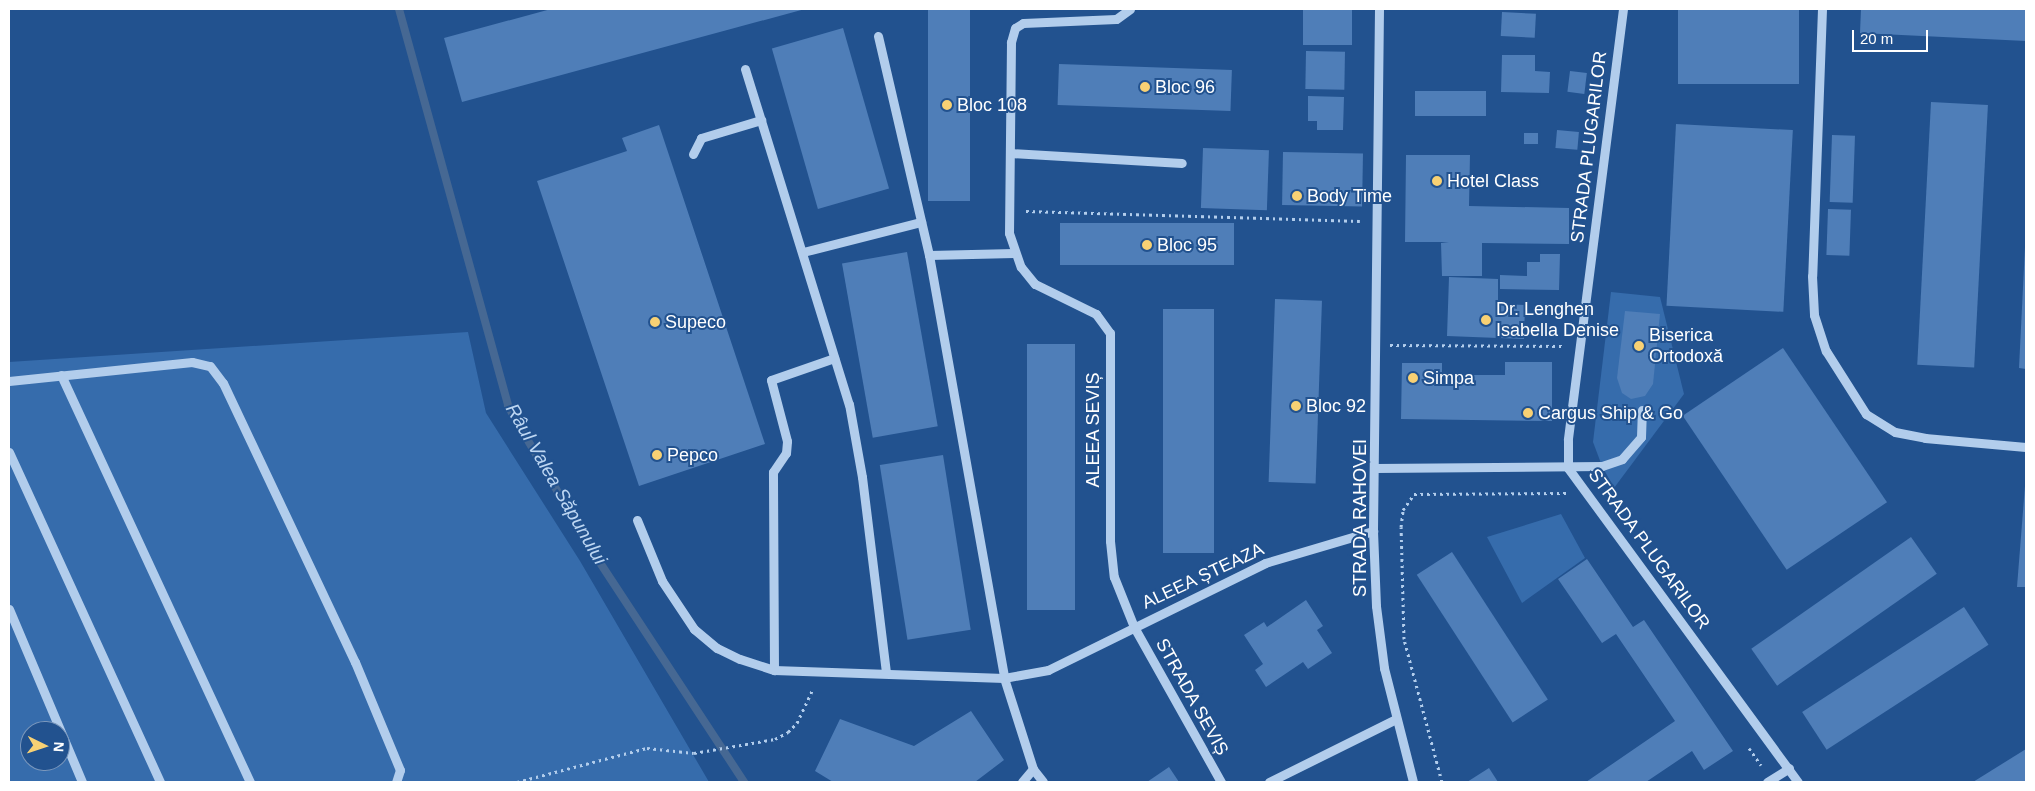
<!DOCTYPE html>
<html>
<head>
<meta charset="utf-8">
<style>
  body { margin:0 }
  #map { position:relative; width:2035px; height:791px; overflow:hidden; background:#22528f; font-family:Arial,sans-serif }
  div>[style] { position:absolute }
  .green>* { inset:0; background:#366cac }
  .stream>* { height:8px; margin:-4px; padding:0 4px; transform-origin:4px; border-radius:4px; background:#466893 }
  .building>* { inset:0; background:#4f7eb8; transform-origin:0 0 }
  .path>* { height:3px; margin-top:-1.5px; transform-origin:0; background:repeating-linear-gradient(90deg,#b2cdec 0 2.5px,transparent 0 6.5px) }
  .minor>* { height:9px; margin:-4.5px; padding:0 4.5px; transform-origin:4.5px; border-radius:4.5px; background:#b2cdec }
  .dots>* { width:14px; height:14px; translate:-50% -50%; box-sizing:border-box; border:2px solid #22528f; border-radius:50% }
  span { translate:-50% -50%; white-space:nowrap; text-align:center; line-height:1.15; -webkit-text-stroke:4px #22528f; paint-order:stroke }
  .poi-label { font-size:18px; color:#fff }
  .left { translate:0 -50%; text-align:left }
  .street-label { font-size:18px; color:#fff }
  .water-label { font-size:19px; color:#bed7f3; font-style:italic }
  .frame { position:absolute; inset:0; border:10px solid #fff; pointer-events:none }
  .north { position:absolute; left:20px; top:721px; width:50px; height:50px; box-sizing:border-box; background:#22528f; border:1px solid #7a97bc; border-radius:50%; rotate:94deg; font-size:14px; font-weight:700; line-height:20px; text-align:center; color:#fff }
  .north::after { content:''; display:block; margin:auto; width:18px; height:22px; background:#f8d174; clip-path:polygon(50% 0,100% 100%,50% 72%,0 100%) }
  .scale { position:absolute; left:1852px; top:30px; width:76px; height:22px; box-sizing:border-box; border:2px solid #fff; border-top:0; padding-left:6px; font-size:15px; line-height:18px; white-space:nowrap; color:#fff; -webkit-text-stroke:4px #22528f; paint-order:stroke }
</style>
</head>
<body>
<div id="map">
  <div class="green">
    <div style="clip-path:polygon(1611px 292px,1660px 297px,1684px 394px,1614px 488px,1602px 466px,1593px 442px)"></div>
    <div style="clip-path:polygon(evenodd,468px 332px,486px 413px,580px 561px,709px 782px,9px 782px,9px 362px,468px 332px,30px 731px,60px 731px,60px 761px,30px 761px,30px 731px)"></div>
    <div style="clip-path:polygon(1561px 514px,1585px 558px,1522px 603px,1487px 537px)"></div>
  </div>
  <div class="stream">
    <div style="left:399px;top:9px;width:412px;rotate:74.6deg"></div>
    <div style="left:508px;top:406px;width:165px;rotate:59.9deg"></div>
    <div style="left:591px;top:549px;width:279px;rotate:56.7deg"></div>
  </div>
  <div class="building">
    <div style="clip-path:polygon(551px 9px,805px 9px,462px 102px,444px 38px)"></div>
    <div style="left:928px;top:9px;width:42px;height:192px"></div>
    <div style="left:1303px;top:9px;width:49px;height:36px"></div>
    <div style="left:1678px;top:9px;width:121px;height:75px"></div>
    <div style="clip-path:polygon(1861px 9px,2026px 9px,2026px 41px,1860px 33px)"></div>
    <div style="left:1502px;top:12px;width:34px;height:24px;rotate:3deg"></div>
    <div style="left:843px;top:28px;width:167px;height:74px;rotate:74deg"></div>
    <div style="left:1306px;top:51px;width:39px;height:38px;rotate:1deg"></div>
    <div style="clip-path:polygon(1502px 55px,1535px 55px,1535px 71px,1550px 72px,1549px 93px,1501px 92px)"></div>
    <div style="left:1059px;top:64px;width:173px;height:41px;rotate:2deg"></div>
    <div style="left:1570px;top:71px;width:17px;height:21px;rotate:7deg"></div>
    <div style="left:1415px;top:91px;width:71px;height:25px"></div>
    <div style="clip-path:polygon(1308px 96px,1344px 97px,1343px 130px,1317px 130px,1317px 121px,1308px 121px)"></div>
    <div style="left:1931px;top:102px;width:57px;height:263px;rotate:3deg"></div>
    <div style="left:1676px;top:124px;width:117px;height:182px;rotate:3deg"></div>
    <div style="clip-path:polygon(659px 125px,765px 444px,639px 486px,537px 181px,627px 151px,622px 138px)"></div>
    <div style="left:1557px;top:130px;width:22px;height:18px;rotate:5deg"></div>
    <div style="left:1524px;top:133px;width:14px;height:11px"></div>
    <div style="left:1832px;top:135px;width:23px;height:67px;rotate:2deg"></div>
    <div style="left:1203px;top:148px;width:66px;height:60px;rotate:2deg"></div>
    <div style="left:1283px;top:152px;width:80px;height:53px;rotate:1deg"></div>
    <div style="clip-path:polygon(1406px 155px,1470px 155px,1469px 206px,1569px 208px,1569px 244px,1482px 243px,1482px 276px,1442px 276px,1441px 243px,1449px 242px,1405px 242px)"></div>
    <div style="left:1828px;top:209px;width:23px;height:46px;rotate:2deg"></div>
    <div style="left:1060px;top:223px;width:174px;height:42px"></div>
    <div style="clip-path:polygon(2025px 247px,2026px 247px,2026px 369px,2019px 368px)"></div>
    <div style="left:907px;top:252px;width:177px;height:66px;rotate:80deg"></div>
    <div style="clip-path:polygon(1540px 254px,1560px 254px,1559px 290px,1500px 289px,1500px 275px,1527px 276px,1527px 262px,1540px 262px)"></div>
    <div style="clip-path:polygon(1449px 277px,1498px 279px,1498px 304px,1525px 305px,1524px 339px,1447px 336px)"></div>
    <div style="left:1275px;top:299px;width:47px;height:183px;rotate:2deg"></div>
    <div style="left:1163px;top:309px;width:51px;height:244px"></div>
    <div style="clip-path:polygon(1625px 311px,1660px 314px,1653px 384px,1645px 396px,1631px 399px,1622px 393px,1617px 378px)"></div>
    <div style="left:1027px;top:344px;width:48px;height:266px"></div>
    <div style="left:1783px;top:348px;width:186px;height:121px;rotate:56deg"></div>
    <div style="clip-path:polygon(1505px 362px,1552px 362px,1552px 421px,1401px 419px,1402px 363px,1442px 363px,1442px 375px,1505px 375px)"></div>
    <div style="left:943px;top:455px;width:177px;height:64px;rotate:81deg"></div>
    <div style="clip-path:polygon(2025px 486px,2026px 486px,2026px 587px,2017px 587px)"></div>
    <div style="left:1911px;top:537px;width:45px;height:195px;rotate:55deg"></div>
    <div style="left:1452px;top:552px;width:176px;height:42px;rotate:57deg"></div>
    <div style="clip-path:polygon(1587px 559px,1633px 627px,1644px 620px,1733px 751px,1704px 770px,1692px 751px,1646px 782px,1586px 782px,1675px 721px,1616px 634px,1602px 643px,1558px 579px)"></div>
    <div style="clip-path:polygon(1306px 600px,1323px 626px,1317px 630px,1332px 653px,1308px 669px,1303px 662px,1266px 687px,1255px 670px,1263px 664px,1244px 635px,1264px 622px,1267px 627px)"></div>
    <div style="left:1964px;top:607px;width:45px;height:193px;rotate:57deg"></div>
    <div style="clip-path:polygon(971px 711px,1004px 760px,975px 782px,833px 782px,815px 771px,840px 719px,914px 746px)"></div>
    <div style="clip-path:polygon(2026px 749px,2026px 782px,1973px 782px)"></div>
    <div style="clip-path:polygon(1169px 767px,1179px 782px,1147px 782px)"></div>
    <div style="clip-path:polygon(1489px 768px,1498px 782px,1467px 782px)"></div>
  </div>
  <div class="path">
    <div style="left:1026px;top:211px;width:334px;rotate:1.7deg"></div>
    <div style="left:1390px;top:345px;width:172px;rotate:0.3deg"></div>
    <div style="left:1749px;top:748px;width:21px;rotate:55deg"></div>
    <div style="left:517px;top:782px;width:134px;rotate:-14.7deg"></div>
    <div style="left:647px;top:748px;width:47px;rotate:6.1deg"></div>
    <div style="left:694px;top:753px;width:82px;rotate:-9.8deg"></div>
    <div style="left:775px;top:739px;width:15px;rotate:-28deg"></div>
    <div style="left:788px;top:732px;width:13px;rotate:-45deg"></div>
    <div style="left:797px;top:723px;width:38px;rotate:-65deg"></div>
    <div style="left:1442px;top:782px;width:148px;rotate:-104.9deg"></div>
    <div style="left:1404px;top:639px;width:112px;rotate:-91.5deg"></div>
    <div style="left:1401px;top:527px;width:17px;rotate:-83deg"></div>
    <div style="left:1403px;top:510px;width:19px;rotate:-55deg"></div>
    <div style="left:1414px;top:494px;width:152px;rotate:-0.4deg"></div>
  </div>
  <div class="minor">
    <div style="left:1130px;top:9px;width:17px;rotate:144deg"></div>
    <div style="left:1116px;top:19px;width:93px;rotate:177.5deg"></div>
    <div style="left:1023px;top:23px;width:9px;rotate:148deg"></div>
    <div style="left:1015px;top:28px;width:15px;rotate:106deg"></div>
    <div style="left:1011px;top:42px;width:191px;rotate:90.6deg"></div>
    <div style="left:1009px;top:233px;width:36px;rotate:71deg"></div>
    <div style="left:1021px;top:267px;width:22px;rotate:51deg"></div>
    <div style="left:1035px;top:284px;width:68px;rotate:26.2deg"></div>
    <div style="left:1096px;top:314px;width:24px;rotate:54deg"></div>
    <div style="left:1110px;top:333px;width:208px;rotate:90deg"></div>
    <div style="left:1110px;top:541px;width:36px;rotate:84deg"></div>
    <div style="left:1114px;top:577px;width:54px;rotate:68.2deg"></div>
    <div style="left:1134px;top:627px;width:178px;rotate:60.7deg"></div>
    <div style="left:1379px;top:9px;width:522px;rotate:90.66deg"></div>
    <div style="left:1373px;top:531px;width:75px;rotate:87.7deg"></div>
    <div style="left:1376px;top:606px;width:63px;rotate:82.6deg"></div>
    <div style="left:1384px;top:668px;width:118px;rotate:75.7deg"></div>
    <div style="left:1623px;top:9px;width:434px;rotate:97.3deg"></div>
    <div style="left:1568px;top:440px;width:28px;rotate:90deg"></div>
    <div style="left:1568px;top:468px;width:389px;rotate:53.8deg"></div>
    <div style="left:1822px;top:9px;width:267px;rotate:92.1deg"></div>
    <div style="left:1812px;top:276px;width:39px;rotate:87deg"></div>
    <div style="left:1814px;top:315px;width:38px;rotate:72deg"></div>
    <div style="left:1826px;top:351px;width:75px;rotate:57.6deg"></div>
    <div style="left:1866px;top:414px;width:34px;rotate:32deg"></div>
    <div style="left:1895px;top:432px;width:31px;rotate:11deg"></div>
    <div style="left:1925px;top:438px;width:101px;rotate:5.1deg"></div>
    <div style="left:878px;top:36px;width:225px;rotate:76.9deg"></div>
    <div style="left:929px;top:255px;width:430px;rotate:79.9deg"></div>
    <div style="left:1004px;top:678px;width:96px;rotate:72.3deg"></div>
    <div style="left:1033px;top:769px;width:16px;rotate:52deg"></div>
    <div style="left:745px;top:69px;width:351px;rotate:72.8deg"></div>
    <div style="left:849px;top:404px;width:74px;rotate:79.9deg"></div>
    <div style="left:862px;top:477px;width:197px;rotate:83deg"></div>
    <div style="left:1010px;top:153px;width:172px;rotate:3.3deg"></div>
    <div style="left:693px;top:154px;width:18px;rotate:-63deg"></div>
    <div style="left:701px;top:138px;width:63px;rotate:-16.7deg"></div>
    <div style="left:803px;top:252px;width:122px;rotate:-14.3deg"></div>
    <div style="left:929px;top:255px;width:85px;rotate:-1.3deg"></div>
    <div style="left:61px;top:375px;width:449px;rotate:65.1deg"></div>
    <div style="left:9px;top:381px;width:184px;rotate:-5.9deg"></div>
    <div style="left:192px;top:362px;width:18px;rotate:13deg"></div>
    <div style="left:210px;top:366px;width:21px;rotate:53deg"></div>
    <div style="left:223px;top:383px;width:309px;rotate:64.7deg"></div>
    <div style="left:355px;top:662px;width:117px;rotate:67.4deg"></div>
    <div style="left:400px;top:770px;width:13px;rotate:108deg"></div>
    <div style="left:9px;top:452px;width:363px;rotate:65.4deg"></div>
    <div style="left:1375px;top:468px;width:227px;rotate:-0.5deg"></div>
    <div style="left:1602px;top:466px;width:21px;rotate:-19deg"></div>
    <div style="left:1622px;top:459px;width:29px;rotate:-49deg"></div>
    <div style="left:1641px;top:437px;width:27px;rotate:-88deg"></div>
    <div style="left:637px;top:520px;width:66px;rotate:67.7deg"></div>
    <div style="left:662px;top:581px;width:58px;rotate:56.3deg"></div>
    <div style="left:694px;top:629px;width:30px;rotate:40deg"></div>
    <div style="left:717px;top:648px;width:25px;rotate:26deg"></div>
    <div style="left:740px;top:659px;width:36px;rotate:18deg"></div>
    <div style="left:774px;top:670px;width:230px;rotate:2deg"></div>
    <div style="left:1004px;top:678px;width:45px;rotate:-10.3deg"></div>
    <div style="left:1048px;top:670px;width:242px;rotate:-26.2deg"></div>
    <div style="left:1265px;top:563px;width:113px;rotate:-16.5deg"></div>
    <div style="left:9px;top:609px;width:188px;rotate:67.1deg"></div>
    <div style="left:774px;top:670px;width:198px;rotate:-90.3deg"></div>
    <div style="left:773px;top:472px;width:23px;rotate:-56deg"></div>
    <div style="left:786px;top:453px;width:12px;rotate:-85deg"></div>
    <div style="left:787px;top:441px;width:63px;rotate:-104.7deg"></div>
    <div style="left:771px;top:380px;width:67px;rotate:-19.2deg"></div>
    <div style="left:1022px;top:782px;width:17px;rotate:-50deg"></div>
    <div style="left:1269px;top:782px;width:142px;rotate:-26.4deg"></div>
    <div style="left:1767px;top:782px;width:26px;rotate:-32deg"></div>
  </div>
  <div class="dots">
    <div style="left:1145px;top:87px;background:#f8d174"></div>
    <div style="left:947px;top:105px;background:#f8d174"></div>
    <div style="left:1437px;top:181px;background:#f8d174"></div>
    <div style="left:1297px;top:196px;background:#f8d174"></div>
    <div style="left:1147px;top:245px;background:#f8d174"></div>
    <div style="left:1486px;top:320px;background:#f8d174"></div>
    <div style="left:655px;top:322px;background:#f8d174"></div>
    <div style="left:1639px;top:346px;background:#f8d174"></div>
    <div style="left:1413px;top:378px;background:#f8d174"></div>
    <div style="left:1296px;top:406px;background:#f8d174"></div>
    <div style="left:1528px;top:413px;background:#f8d174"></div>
    <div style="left:657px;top:455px;background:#f8d174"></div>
  </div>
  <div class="poi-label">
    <span class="left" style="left:1155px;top:87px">Bloc 96</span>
    <span class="left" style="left:957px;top:105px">Bloc 108</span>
    <span class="left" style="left:1447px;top:181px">Hotel Class</span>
    <span class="left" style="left:1307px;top:196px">Body Time</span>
    <span class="left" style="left:1157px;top:245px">Bloc 95</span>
    <span class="left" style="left:1496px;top:320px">Dr. Lenghen<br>Isabella Denise</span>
    <span class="left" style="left:665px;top:322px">Supeco</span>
    <span class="left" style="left:1649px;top:346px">Biserica<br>Ortodoxă</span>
    <span class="left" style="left:1423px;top:378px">Simpa</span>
    <span class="left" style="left:1306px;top:406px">Bloc 92</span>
    <span class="left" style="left:1538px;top:413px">Cargus Ship &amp; Go</span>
    <span class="left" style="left:667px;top:455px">Pepco</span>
  </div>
  <div class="street-label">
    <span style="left:1589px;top:147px;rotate:-83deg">STRADA PLUGARILOR</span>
    <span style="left:1093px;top:430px;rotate:-90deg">ALEEA SEVIȘ</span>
    <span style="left:1360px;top:518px;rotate:-90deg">STRADA RAHOVEI</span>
    <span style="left:1649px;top:549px;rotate:54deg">STRADA PLUGARILOR</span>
    <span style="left:1203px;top:576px;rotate:-25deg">ALEEA ȘTEAZA</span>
    <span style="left:1192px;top:697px;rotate:61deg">STRADA SEVIȘ</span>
  </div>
  <div class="water-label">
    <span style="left:556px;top:484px;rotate:60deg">Râul Valea Săpunului</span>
  </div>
  <div class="frame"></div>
  <div class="north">N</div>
  <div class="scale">20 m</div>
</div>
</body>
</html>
